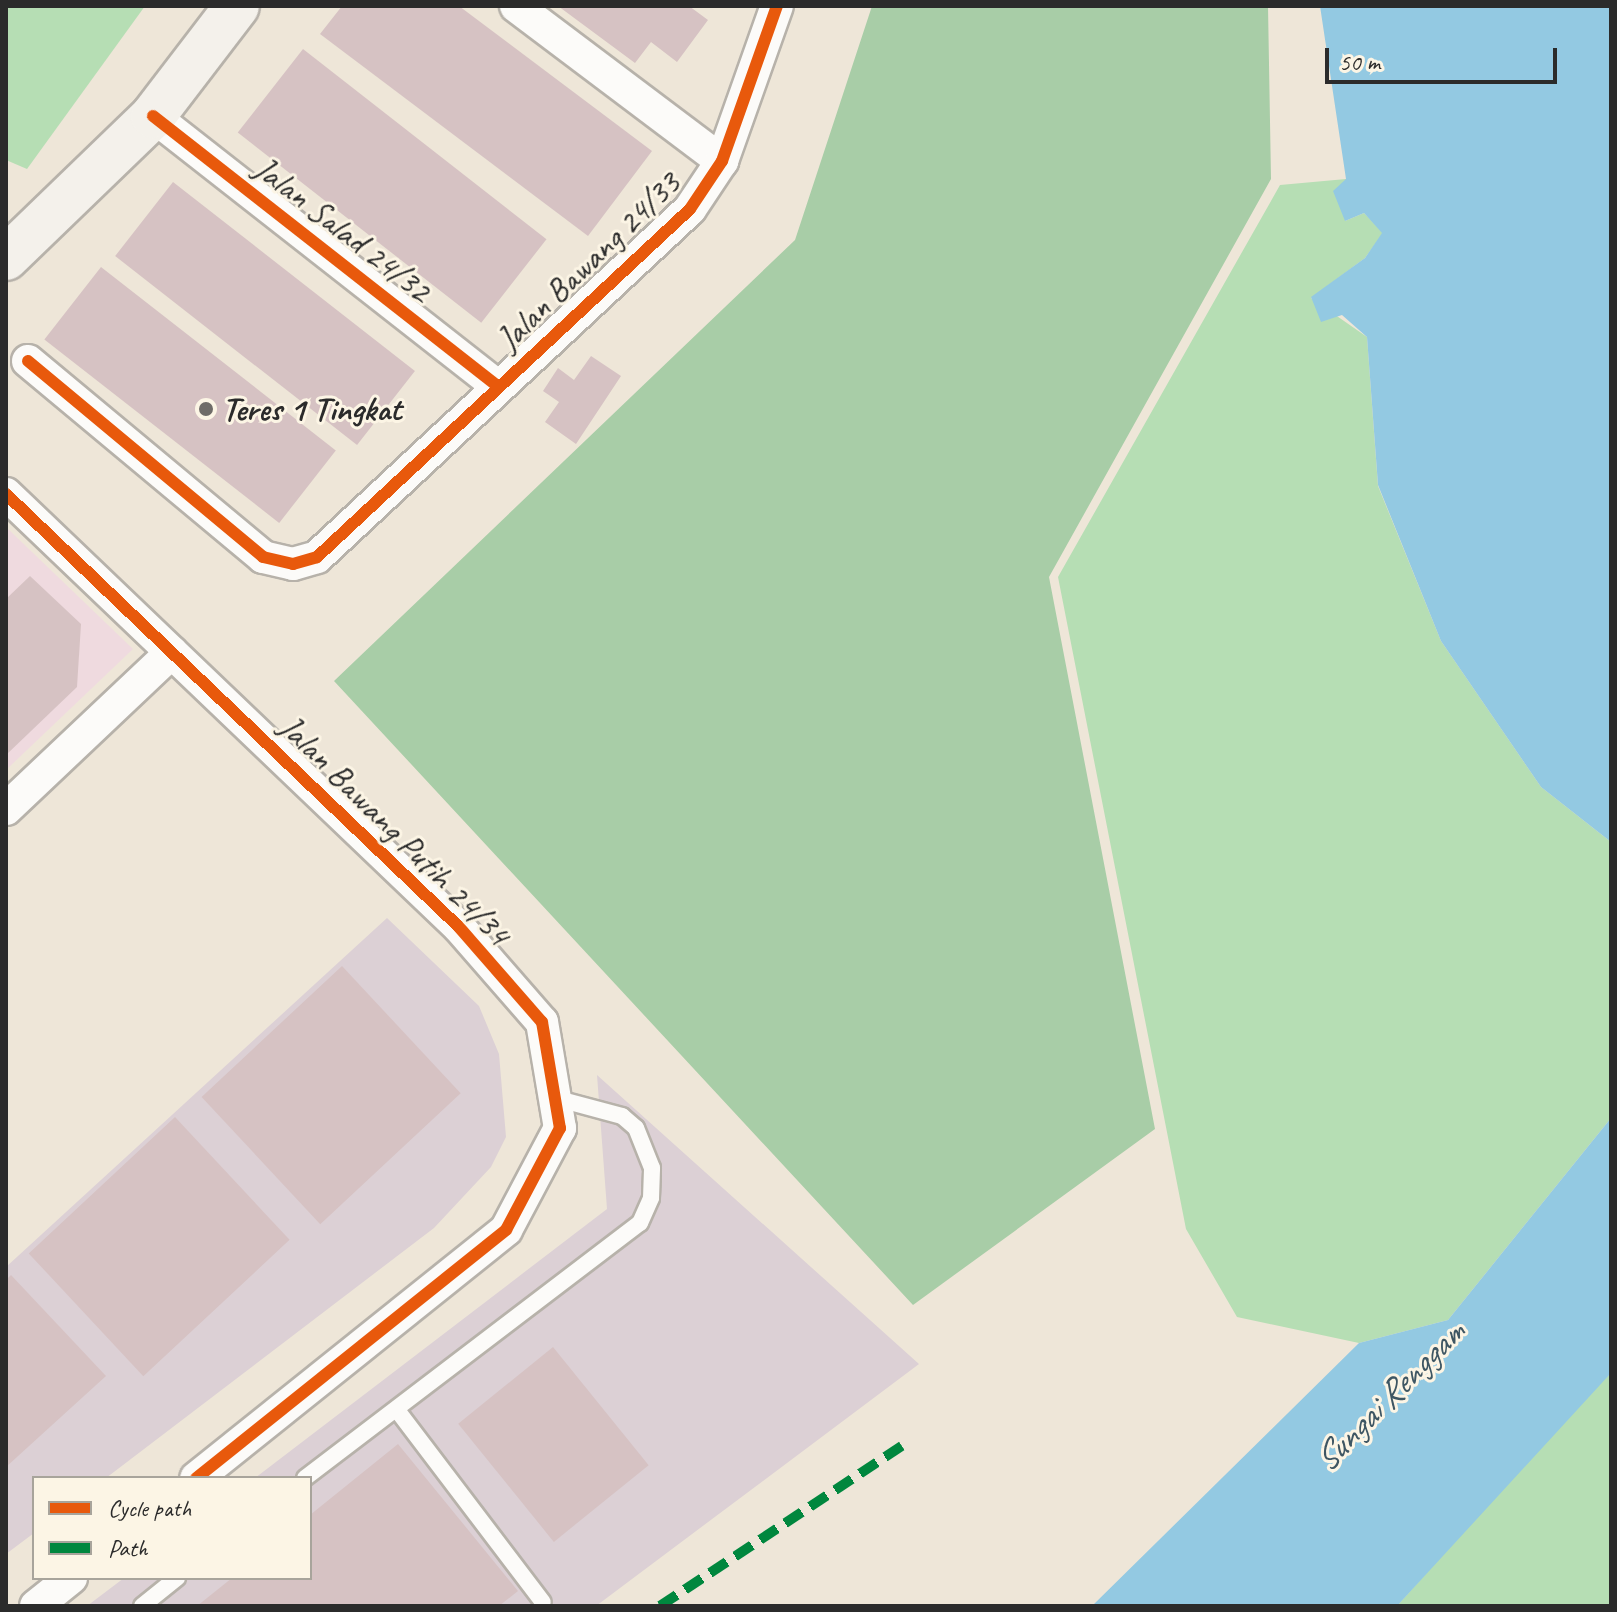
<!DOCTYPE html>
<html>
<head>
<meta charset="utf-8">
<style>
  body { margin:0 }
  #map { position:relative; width:1617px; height:1612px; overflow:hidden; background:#eee6d8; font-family:Caveat,sans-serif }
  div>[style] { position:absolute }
  .built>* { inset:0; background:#efdadf }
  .industrial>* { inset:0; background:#dcd0d5 }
  .green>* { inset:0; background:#b6deb4 }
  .forest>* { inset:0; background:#a8cda7 }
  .water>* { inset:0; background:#93c9e2 }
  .building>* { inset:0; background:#d6c2c3; transform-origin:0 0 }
  .roads { filter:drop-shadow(2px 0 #b7b2aa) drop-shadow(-2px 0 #b7b2aa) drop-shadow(0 2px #b7b2aa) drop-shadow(0 -2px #b7b2aa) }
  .lane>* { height:16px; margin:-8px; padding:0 8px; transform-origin:8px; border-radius:8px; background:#fcfbf9 }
  .street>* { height:32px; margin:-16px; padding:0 16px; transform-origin:16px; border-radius:16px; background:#fcfbf9 }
  .secondary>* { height:44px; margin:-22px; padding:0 22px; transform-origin:22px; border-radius:22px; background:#f4f1eb }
  .quiet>* { height:10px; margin-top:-5px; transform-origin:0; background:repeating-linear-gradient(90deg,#00873e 0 20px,transparent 0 30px) }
  .cycleway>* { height:12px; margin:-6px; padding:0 6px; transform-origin:6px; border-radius:6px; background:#e8590c }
  .dots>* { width:22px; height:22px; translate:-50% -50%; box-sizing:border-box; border:4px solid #fcf5e5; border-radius:50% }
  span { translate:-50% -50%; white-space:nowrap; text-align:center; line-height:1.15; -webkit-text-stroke:6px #fcf5e5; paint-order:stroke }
  .street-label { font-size:34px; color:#2b2b2b }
  .poi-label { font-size:34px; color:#2b2b2b; font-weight:700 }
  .left { translate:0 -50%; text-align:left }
  .water-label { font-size:36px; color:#3e5663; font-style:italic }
  .frame { position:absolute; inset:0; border:8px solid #2b2b2b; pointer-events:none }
  .legend { position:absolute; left:32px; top:1476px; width:280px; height:104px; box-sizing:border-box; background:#fcf5e5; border:2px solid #a8a49b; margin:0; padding:10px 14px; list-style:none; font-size:24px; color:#2b2b2b }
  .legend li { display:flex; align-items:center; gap:16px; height:40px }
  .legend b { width:40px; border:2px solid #a8a49b }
  .scale { position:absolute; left:1325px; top:48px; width:232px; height:36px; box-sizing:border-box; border:4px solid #2b2b2b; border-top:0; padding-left:10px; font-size:24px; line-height:28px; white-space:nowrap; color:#2b2b2b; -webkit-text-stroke:6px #fcf5e5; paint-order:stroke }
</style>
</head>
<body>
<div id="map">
  <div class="built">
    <div style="clip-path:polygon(6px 527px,133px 649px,6px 770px)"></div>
  </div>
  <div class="industrial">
    <div style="clip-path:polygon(387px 918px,479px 1006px,499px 1054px,506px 1137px,491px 1167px,434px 1228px,106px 1478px,34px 1478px,34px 1533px,6px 1554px,6px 1267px)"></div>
    <div style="clip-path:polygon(597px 1075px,919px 1364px,596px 1606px,87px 1606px,124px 1578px,310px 1578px,310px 1478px,255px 1478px,607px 1209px)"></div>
  </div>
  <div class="green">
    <div style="clip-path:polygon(6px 6px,145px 6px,27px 169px,6px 160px)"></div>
    <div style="clip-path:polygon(1346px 179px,1345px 221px,1364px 213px,1383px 233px,1365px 258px,1311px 298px,1367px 337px,1378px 486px,1441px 641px,1541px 787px,1611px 842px,1611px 1118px,1448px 1320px,1359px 1343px,1237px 1317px,1186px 1229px,1058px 577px,1280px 185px)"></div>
    <div style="clip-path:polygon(1611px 1373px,1611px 1606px,1397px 1606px,1571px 1411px)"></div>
  </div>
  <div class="forest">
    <div style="clip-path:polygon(872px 6px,1268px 6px,1271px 179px,1049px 577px,1155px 1129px,913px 1305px,334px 681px,795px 240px)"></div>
  </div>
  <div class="water">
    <div style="clip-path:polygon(1320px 6px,1611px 6px,1611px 842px,1541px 787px,1441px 641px,1378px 485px,1367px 337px,1342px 315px,1321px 322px,1311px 297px,1365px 258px,1382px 233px,1364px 213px,1345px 221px,1333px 191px,1346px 179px)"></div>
    <div style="clip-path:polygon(1611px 1118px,1611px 1373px,1397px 1606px,1092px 1606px,1359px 1343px,1448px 1320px)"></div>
  </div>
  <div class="building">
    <div style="clip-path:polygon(342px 6px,459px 6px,652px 151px,588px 236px,320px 34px)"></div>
    <div style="clip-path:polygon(558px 6px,689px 6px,708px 20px,677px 62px,651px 42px,635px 63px)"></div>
    <div style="left:303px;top:49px;width:309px;height:106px;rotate:38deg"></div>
    <div style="left:173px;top:182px;width:307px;height:94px;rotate:38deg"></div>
    <div style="left:101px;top:267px;width:298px;height:92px;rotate:38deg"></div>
    <div style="clip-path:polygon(591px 356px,621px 376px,576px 444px,545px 422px,559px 402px,543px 391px,558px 368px,574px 380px)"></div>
    <div style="clip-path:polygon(30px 576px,81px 624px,77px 687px,6px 755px,6px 599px)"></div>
    <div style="left:342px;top:966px;width:174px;height:192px;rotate:47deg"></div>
    <div style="left:175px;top:1117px;width:168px;height:200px;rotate:47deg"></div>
    <div style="clip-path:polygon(11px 1275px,106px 1376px,6px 1467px,6px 1280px)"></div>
    <div style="left:553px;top:1347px;width:152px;height:122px;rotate:51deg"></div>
    <div style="clip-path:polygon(398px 1444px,518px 1591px,499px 1606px,197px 1606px,232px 1578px,310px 1578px,310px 1515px)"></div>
  </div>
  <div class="roads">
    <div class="lane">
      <div style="left:397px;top:1410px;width:241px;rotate:52.8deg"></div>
      <div style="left:305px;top:1478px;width:421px;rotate:-37.3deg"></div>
      <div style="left:640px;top:1223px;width:27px;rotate:-66deg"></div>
      <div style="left:651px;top:1198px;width:30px;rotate:-88deg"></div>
      <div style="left:652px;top:1168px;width:43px;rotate:-111.8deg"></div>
      <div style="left:636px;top:1128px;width:18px;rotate:-139deg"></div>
      <div style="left:622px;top:1116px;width:69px;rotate:-165deg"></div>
      <div style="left:142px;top:1606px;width:45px;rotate:-38.7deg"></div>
    </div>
    <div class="street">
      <div style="left:516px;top:6px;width:258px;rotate:37deg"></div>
      <div style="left:153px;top:116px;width:439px;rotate:38.1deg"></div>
      <div style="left:28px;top:361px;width:306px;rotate:39.8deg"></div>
      <div style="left:263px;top:557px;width:31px;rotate:13deg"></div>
      <div style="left:293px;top:564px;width:25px;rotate:-16deg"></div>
      <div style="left:317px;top:557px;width:510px;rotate:-43.01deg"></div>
      <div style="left:690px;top:209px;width:58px;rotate:-56.3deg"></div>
      <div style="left:722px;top:161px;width:164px;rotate:-70.5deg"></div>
      <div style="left:6px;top:494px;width:627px;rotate:43.71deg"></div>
      <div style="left:459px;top:927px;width:126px;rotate:48.9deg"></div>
      <div style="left:542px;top:1022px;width:108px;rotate:80.4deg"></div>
      <div style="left:560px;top:1128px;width:115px;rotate:117.9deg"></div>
      <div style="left:506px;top:1230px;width:397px;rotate:141.3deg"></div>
      <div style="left:6px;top:809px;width:228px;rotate:-43.4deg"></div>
      <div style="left:36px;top:1606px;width:45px;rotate:-38.7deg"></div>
    </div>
    <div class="secondary">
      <div style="left:6px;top:258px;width:204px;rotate:-44deg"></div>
      <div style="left:153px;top:116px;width:138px;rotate:-52.6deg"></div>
    </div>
  </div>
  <div class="quiet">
    <div style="left:660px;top:1606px;width:290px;rotate:-33.5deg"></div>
  </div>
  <div class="cycleway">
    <div style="left:153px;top:116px;width:439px;rotate:38.1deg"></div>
    <div style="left:28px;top:361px;width:306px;rotate:39.8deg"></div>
    <div style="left:263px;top:557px;width:31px;rotate:13deg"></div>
    <div style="left:293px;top:564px;width:25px;rotate:-16deg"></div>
    <div style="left:317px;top:557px;width:510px;rotate:-43.01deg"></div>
    <div style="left:690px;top:209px;width:58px;rotate:-56.3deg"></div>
    <div style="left:722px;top:161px;width:164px;rotate:-70.5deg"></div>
    <div style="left:6px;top:494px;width:627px;rotate:43.71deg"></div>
    <div style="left:459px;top:927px;width:126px;rotate:48.9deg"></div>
    <div style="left:542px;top:1022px;width:108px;rotate:80.4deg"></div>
    <div style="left:560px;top:1128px;width:115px;rotate:117.9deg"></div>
    <div style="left:506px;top:1230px;width:397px;rotate:141.3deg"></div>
  </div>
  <div class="dots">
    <div style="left:206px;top:409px;background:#6f6c68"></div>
  </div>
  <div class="street-label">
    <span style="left:343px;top:229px;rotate:38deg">Jalan Salad 24/32</span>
    <span style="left:588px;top:261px;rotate:-44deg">Jalan Bawang 24/33</span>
    <span style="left:395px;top:830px;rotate:45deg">Jalan Bawang Putih 24/34</span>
  </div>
  <div class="poi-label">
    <span class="left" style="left:222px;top:409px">Teres 1 Tingkat</span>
  </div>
  <div class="water-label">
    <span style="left:1389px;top:1396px;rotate:-45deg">Sungai Renggam</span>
  </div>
  <div class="frame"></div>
  <ul class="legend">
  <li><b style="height:10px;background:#e8590c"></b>Cycle path</li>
  <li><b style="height:10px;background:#00873e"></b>Path</li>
  </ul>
  <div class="scale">50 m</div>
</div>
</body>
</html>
